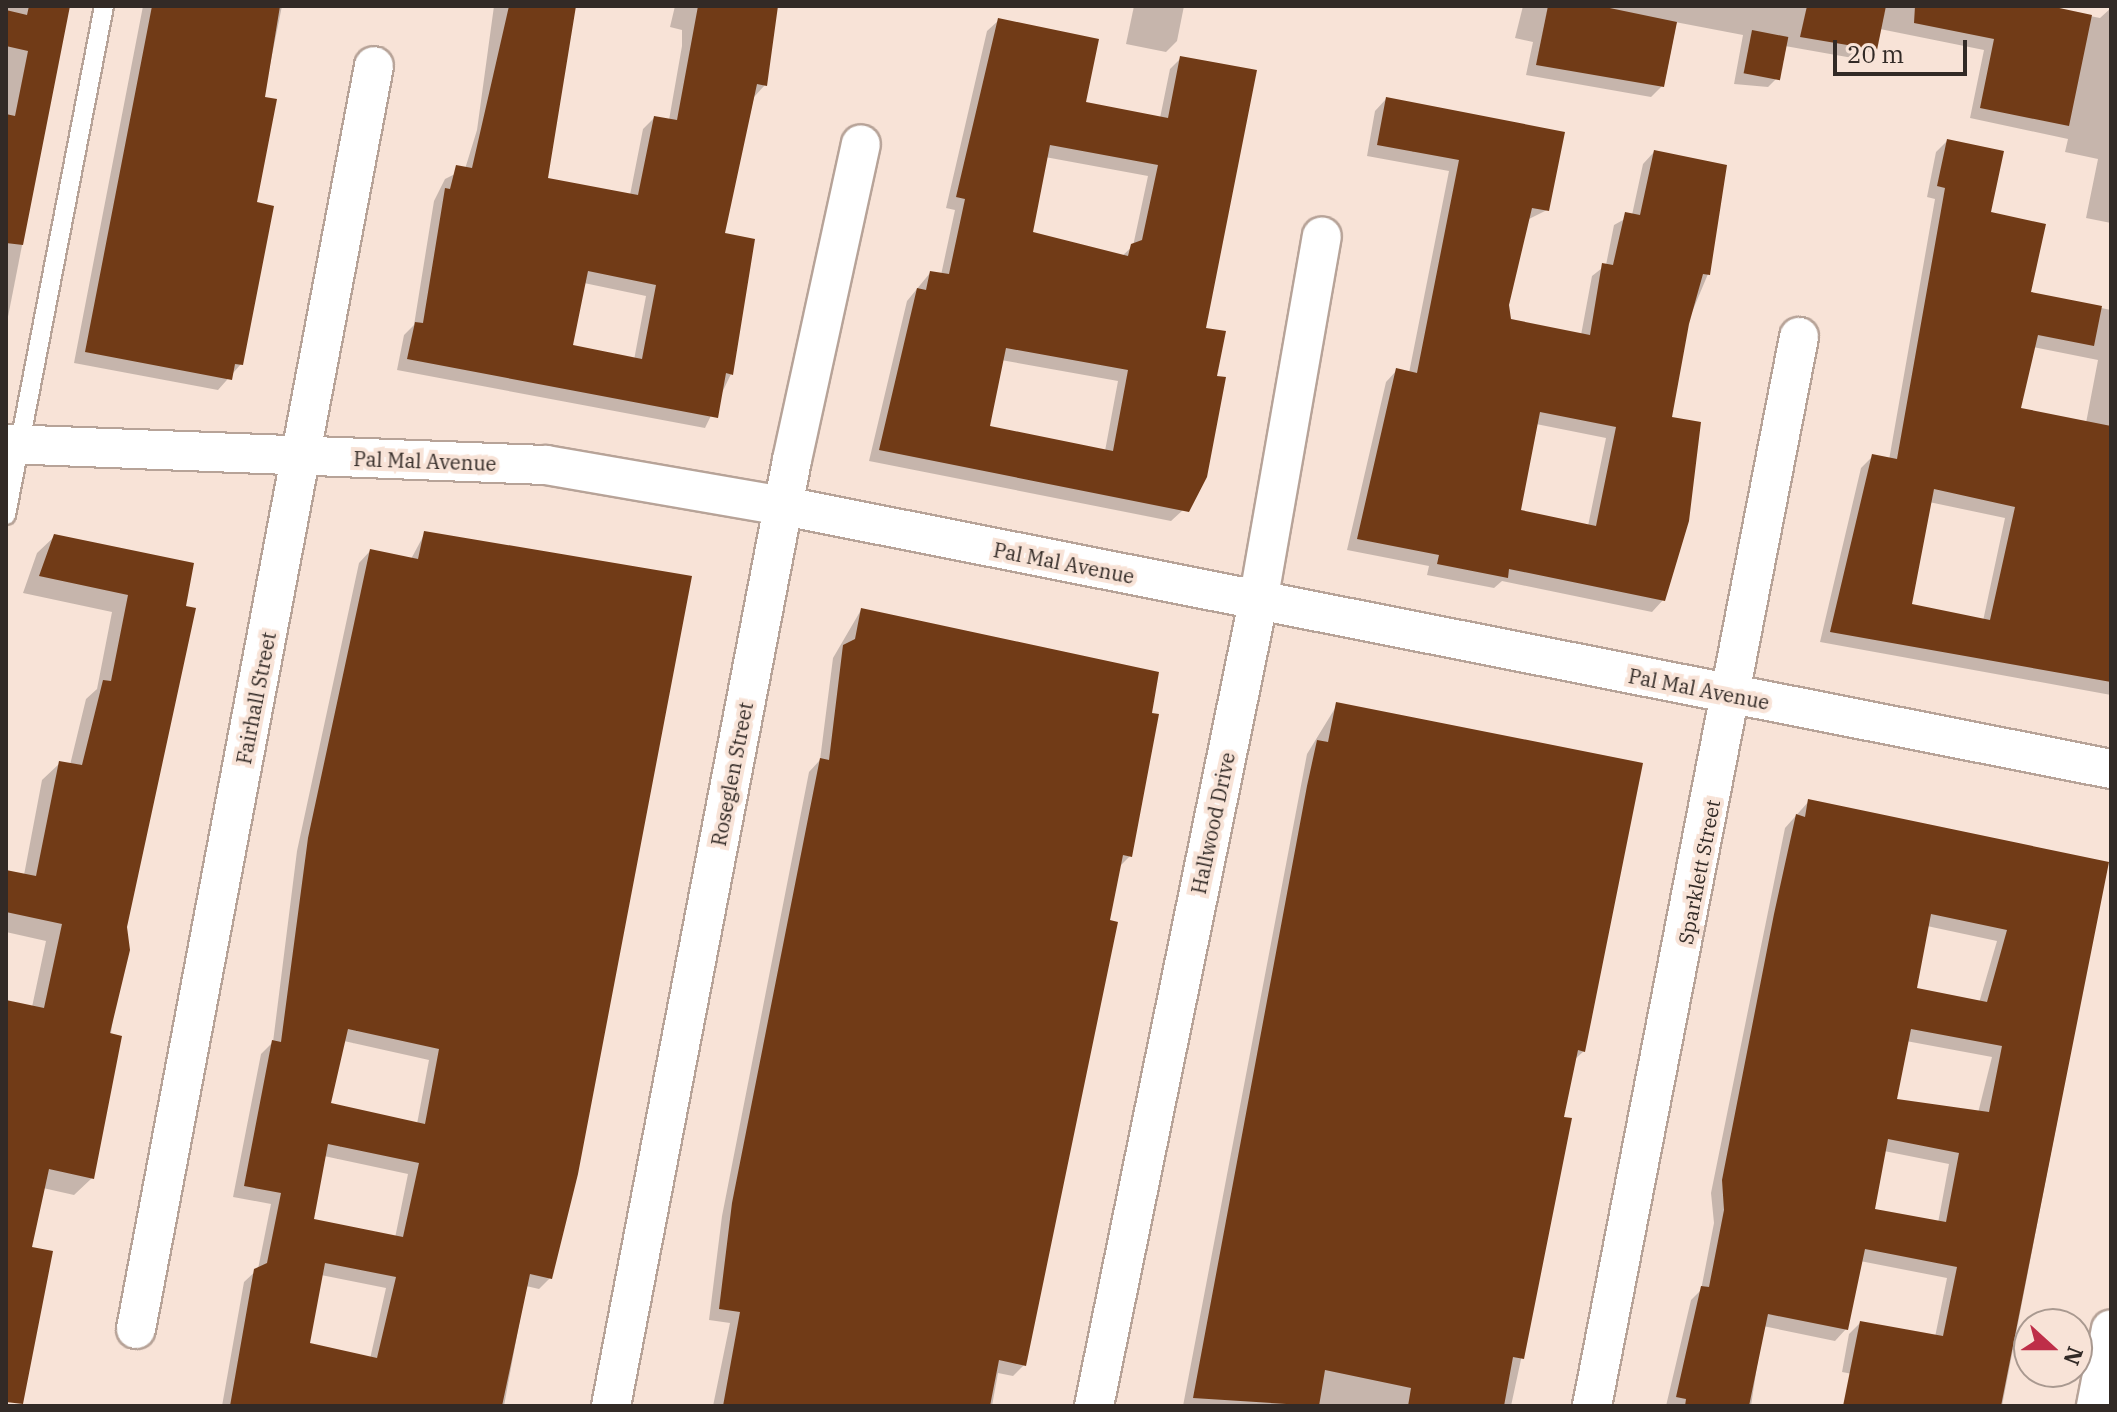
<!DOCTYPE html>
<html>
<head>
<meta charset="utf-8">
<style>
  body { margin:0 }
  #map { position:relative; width:2117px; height:1412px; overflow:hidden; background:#f8e3d7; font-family:"IBM Plex Serif",serif }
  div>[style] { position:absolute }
  .shadow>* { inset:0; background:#0003 }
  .building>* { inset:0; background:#713b17; transform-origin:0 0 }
  .roads { filter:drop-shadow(2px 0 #b7a398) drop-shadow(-2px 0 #b7a398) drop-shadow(0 2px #b7a398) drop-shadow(0 -2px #b7a398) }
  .lane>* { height:18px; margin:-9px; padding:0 9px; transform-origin:9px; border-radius:9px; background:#fff }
  .street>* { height:38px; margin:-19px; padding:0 19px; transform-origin:19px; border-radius:19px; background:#fff }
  span { translate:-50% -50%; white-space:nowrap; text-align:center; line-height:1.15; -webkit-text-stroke:8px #f8e3d7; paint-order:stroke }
  .street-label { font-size:20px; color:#322a26 }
  .frame { position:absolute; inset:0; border:8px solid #322a26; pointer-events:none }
  .north { position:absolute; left:2013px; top:1308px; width:80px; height:80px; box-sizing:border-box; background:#f8e3d7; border:2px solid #a99990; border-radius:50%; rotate:111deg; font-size:22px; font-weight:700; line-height:32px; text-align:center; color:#322a26 }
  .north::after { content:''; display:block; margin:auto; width:28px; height:36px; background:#be2e48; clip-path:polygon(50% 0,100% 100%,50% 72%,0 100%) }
  .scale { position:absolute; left:1833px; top:40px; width:134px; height:36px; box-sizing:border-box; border:4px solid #322a26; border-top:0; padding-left:10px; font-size:24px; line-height:28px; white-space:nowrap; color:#322a26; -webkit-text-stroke:6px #f8e3d7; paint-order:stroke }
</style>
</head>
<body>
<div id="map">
  <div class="shadow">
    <div style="clip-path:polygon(6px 6px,69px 6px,6px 327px)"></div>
    <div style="clip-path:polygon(143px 6px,282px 6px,263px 99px,241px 364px,218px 390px,74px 363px)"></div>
    <div style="clip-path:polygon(evenodd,494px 6px,575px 6px,546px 180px,630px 195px,643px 129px,654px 118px,669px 120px,682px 46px,682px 30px,670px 27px,675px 6px,775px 6px,765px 85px,754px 97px,722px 235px,731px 374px,705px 428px,397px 370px,404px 335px,414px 325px,434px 201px,445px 179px,465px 169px,477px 130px,494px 6px,584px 283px,646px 296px,634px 360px,570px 347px,584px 283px)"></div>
    <div style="clip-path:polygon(1134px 6px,1184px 6px,1177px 41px,1166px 52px,1126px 44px)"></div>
    <div style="clip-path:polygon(1523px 6px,2041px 6px,2100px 18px,2111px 8px,2111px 223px,2086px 218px,2098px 159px,2065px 152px,2068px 139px,1970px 118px,1984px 50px,1880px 29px,1864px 60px,1785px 46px,1779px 76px,1768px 87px,1734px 84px,1743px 35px,1675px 22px,1662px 86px,1651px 97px,1526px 75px,1533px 42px,1515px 38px)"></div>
    <div style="clip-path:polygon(evenodd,999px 20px,1084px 104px,1160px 118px,1170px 69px,1181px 58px,1204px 329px,1183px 510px,1171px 521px,869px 461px,907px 301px,930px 273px,941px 275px,955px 210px,946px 208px,987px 31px,999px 20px,1045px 157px,1148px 176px,1133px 246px,1122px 256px,1031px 234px,1045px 157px,999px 20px,1001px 360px,1118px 381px,1105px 451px,988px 428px,1001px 360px)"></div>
    <div style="clip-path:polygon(evenodd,1386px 99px,1547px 210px,1527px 220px,1507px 305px,1510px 321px,1581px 335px,1592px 276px,1606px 265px,1614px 225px,1632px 215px,1643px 164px,1654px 152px,1708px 274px,1687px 324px,1670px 418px,1663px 600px,1652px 612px,1502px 581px,1494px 588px,1427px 575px,1429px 566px,1347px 550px,1386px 382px,1397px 370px,1409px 373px,1449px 171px,1367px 156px,1375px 111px,1386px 99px,1536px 424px,1606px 438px,1588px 526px,1518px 512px,1536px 424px)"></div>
    <div style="clip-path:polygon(evenodd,1947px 141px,2028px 293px,2111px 310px,2111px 695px,1820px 642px,1861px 468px,1873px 456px,1889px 460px,1935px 199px,1927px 197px,1936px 152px,1947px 141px,2033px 347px,2098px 360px,2086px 423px,2019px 410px,2033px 347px,1947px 141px,1929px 502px,2005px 518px,1983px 621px,1910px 606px,1929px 502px)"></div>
    <div style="clip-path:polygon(evenodd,425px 533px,550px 1278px,539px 1289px,526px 1286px,504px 1406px,222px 1406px,244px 1282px,258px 1269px,271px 1204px,233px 1197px,261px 1054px,273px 1042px,297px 851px,359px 563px,370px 551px,411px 559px,425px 533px,344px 1041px,429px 1060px,417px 1124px,328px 1105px,344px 1041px,425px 533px,324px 1156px,408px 1174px,395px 1238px,312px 1220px,324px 1156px,425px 533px,321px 1275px,386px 1288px,370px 1359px,308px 1344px,321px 1275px)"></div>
    <div style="clip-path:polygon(55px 536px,192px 565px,125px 927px,92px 1178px,74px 1195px,43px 1188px,6px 1376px,6px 1003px,32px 1007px,46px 941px,6px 932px,6px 872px,24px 875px,42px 780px,60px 763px,70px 765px,86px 699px,97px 689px,112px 612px,23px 593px,37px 553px)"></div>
    <div style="clip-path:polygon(861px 610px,1130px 856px,1118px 868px,1107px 922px,1116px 924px,1024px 1365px,1013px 1376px,998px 1373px,992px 1406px,713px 1406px,730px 1323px,709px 1320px,722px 1216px,809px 772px,820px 760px,833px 658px)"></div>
    <div style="clip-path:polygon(1337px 705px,1640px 764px,1584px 1051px,1574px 1060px,1562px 1118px,1557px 1191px,1511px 1406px,1183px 1406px,1307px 754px)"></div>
    <div style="clip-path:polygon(evenodd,1809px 801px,2107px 863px,2002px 1406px,1868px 1406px,1874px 1378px,1842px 1372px,1849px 1334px,1860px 1323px,1935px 1337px,1947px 1278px,1860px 1261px,1846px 1329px,1835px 1341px,1763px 1326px,1751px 1406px,1666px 1406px,1691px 1300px,1701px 1290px,1714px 1223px,1711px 1193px,1785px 828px,1809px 801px,1927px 926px,1997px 941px,1979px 1003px,1914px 990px,1927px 926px,1809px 801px,1906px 1041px,1992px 1057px,1978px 1113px,1894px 1101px,1906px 1041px,1809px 801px,1884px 1151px,1949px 1164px,1938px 1223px,1872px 1211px,1884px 1151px)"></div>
  </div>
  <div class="building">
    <div style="clip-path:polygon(29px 6px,70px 6px,23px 245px,6px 243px,6px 114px,15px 116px,28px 51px,6px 46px,6px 10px,27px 15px)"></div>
    <div style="clip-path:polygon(152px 6px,280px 6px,265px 97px,277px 99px,257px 202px,274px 206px,243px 365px,235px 364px,232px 380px,85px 352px)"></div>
    <div style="clip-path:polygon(evenodd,509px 6px,576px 6px,548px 178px,638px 195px,654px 116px,677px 120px,698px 6px,778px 6px,767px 86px,757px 84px,725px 233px,755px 239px,733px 375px,726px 373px,718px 418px,407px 359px,415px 322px,423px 323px,445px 188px,450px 189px,456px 165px,472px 168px,509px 6px,588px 271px,656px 285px,642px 359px,573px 345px,588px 271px)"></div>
    <div style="clip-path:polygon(1548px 6px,1600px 6px,1677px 22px,1664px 87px,1536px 65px)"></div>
    <div style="clip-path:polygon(1807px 6px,1886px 6px,1877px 50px,1800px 37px)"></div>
    <div style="clip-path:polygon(1915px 6px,2050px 6px,2092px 15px,2069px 126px,1980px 108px,1994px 39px,1914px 23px)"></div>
    <div style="clip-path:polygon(evenodd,998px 18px,1099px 39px,1086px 102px,1168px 118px,1180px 56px,1257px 70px,1206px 328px,1226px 331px,1217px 376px,1226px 377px,1207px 477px,1189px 512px,879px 450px,917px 288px,926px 290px,930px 271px,949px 274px,965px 199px,956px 197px,998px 18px,1050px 145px,1158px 165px,1142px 240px,1131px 244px,1128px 256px,1033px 232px,1050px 145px,998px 18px,1006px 348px,1128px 370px,1113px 451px,990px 426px,1006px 348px)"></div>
    <div style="left:1752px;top:30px;width:37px;height:44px;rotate:11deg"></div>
    <div style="clip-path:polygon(evenodd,1386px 97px,1565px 132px,1549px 211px,1532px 208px,1509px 305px,1511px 319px,1590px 335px,1602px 263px,1613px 265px,1625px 212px,1640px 215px,1654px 150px,1727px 165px,1710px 275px,1703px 274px,1689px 324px,1672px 417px,1701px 422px,1689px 521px,1665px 601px,1509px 569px,1508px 578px,1437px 564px,1439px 555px,1357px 539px,1396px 368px,1417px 373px,1459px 160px,1377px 145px,1386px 97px,1540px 412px,1616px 427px,1596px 526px,1521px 510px,1540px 412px)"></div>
    <div style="clip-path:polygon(evenodd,1947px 139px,2004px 151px,1991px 212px,2046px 224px,2031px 292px,2102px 306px,2094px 346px,2038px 335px,2021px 408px,2111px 426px,2111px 682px,1830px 632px,1872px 454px,1897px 459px,1945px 188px,1937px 186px,1947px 139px,1934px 489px,2015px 507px,1990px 620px,1912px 604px,1934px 489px)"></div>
    <div style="clip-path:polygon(evenodd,424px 531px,692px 576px,578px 1174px,552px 1279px,530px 1274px,502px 1406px,230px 1406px,254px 1269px,267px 1263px,281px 1193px,244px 1186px,272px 1040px,281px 1042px,308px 838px,370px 549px,418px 559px,424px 531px,348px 1029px,439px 1049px,425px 1124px,331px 1103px,348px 1029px,424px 531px,328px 1144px,419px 1163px,403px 1237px,314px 1219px,328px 1144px,424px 531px,325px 1263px,396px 1277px,377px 1358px,310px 1343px,325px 1263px)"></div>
    <div style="clip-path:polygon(54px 534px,194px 563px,186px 606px,196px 608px,127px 927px,130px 950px,110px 1033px,122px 1036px,94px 1179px,49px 1169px,32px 1247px,53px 1251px,23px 1404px,6px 1402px,6px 1000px,44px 1008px,62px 924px,6px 912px,6px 870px,36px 876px,59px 761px,82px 765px,103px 680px,111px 681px,128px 595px,39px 576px)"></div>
    <div style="clip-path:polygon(861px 608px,1159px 672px,1152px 713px,1159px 714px,1132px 857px,1123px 855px,1110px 920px,1118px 922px,1026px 1366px,999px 1360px,990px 1406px,723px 1406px,740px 1312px,719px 1309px,732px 1203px,820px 758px,829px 760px,843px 645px,855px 639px)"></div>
    <div style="clip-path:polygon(1336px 702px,1643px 763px,1585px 1052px,1578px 1050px,1564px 1117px,1572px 1118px,1524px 1359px,1513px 1357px,1504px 1406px,1408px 1406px,1411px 1388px,1325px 1370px,1319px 1406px,1193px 1398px,1307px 786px,1317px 740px,1328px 742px)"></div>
    <div style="clip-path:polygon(evenodd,1808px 799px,2109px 862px,2001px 1406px,1843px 1406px,1860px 1321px,1943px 1336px,1957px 1267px,1865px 1249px,1848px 1330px,1768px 1314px,1749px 1406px,1685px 1406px,1686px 1399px,1676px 1397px,1701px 1286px,1709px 1287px,1724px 1210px,1722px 1180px,1774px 914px,1796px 814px,1805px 817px,1808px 799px,1931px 914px,2007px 930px,1987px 1002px,1917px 988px,1931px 914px,1808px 799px,1911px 1029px,2002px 1046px,1989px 1112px,1897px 1099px,1911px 1029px,1808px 799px,1888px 1139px,1959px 1153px,1946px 1222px,1875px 1209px,1888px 1139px)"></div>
  </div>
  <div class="roads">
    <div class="lane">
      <div style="left:6px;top:515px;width:518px;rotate:-79.1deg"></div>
    </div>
    <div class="street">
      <div style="left:6px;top:444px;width:540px;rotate:2.23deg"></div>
      <div style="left:546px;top:465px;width:242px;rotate:9.8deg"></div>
      <div style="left:784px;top:506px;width:1353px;rotate:11.21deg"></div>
      <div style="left:136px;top:1329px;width:1285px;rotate:-79.33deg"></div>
      <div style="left:611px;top:1406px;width:963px;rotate:-79.17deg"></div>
      <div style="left:792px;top:460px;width:323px;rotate:-77.7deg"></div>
      <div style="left:1094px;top:1406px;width:821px;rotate:-78.47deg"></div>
      <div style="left:1258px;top:602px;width:371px;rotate:-80.1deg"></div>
      <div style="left:1592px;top:1406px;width:1089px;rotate:-79.04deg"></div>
      <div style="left:2096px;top:1406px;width:78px;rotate:-79deg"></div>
    </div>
  </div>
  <div class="street-label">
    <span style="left:425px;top:461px;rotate:2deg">Pal Mal Avenue</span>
    <span style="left:1064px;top:563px;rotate:11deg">Pal Mal Avenue</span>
    <span style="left:1699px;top:689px;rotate:11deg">Pal Mal Avenue</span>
    <span style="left:256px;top:698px;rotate:-79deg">Fairhall Street</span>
    <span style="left:732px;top:774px;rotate:-79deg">Roseglen Street</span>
    <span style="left:1213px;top:823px;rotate:-78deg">Hallwood Drive</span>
    <span style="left:1699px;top:872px;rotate:-79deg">Sparklett Street</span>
  </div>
  <div class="frame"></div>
  <div class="north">N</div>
  <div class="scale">20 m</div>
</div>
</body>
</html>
